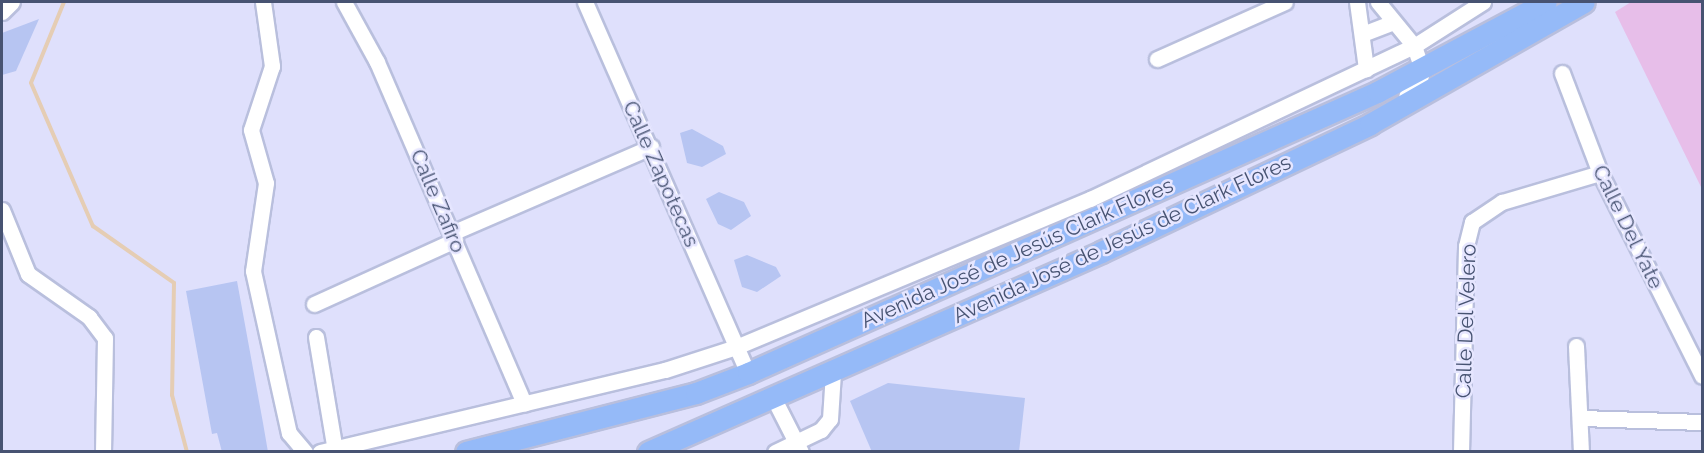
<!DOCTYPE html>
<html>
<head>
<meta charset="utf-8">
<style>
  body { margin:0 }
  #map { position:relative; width:1704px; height:453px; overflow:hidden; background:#dfe0fc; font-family:Raleway,sans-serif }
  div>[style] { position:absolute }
  .green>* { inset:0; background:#e7bee9 }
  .stream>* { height:4px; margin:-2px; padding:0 2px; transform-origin:2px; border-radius:2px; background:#e5cdb4 }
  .building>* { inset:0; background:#b7c5f2 }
  .roads { filter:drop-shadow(2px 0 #b9bfdd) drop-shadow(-2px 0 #b9bfdd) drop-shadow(0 2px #b9bfdd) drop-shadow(0 -2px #b9bfdd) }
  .minor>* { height:15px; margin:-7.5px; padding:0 7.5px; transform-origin:7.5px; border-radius:7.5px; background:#fff }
  .highway>* { height:21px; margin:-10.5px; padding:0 10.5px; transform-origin:10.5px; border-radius:10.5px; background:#95baf8 }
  span { translate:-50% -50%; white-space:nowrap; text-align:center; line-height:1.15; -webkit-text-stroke:5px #e6e6ff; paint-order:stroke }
  .street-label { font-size:21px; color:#475372 }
  .frame { position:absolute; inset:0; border:3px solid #475372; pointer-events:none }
</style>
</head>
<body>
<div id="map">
  <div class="green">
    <div style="clip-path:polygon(1631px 2px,1702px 2px,1702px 189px,1615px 12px)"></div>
  </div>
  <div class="stream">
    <div style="left:64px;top:2px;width:87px;rotate:112.2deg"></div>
    <div style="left:31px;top:83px;width:156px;rotate:66.6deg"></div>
    <div style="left:93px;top:226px;width:99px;rotate:35.1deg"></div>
    <div style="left:174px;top:283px;width:112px;rotate:91deg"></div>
    <div style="left:172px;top:395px;width:59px;rotate:75.3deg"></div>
  </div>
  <div class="building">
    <div style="clip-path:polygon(39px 19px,16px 71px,2px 75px,2px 33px)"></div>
    <div style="clip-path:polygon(692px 129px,723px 146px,726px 154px,702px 167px,687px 163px,680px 133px)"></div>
    <div style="clip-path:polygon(719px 192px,744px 202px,751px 216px,731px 230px,718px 224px,706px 199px)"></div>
    <div style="clip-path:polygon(747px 255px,776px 267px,781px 276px,757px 292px,742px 287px,734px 260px)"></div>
    <div style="clip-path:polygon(237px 281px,263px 423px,268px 452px,222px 452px,217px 433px,212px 434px,186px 291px)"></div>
    <div style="clip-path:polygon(888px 383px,1025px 398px,1019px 452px,872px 452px,850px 401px)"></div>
  </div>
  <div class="roads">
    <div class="minor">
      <div style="left:263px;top:2px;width:65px;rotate:82deg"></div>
      <div style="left:272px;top:66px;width:67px;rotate:108.2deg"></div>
      <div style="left:251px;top:130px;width:55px;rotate:74.2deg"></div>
      <div style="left:266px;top:183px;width:89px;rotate:98.4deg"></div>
      <div style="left:253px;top:271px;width:166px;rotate:77.5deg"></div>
      <div style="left:289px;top:433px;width:25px;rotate:50deg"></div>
      <div style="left:344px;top:2px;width:68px;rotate:61.2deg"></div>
      <div style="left:377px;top:62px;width:372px;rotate:66.7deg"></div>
      <div style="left:585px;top:2px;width:405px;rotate:66.3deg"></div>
      <div style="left:1357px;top:2px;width:68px;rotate:82.3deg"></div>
      <div style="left:1378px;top:2px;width:57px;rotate:50.7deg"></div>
      <div style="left:1414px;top:46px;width:24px;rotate:71deg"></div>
      <div style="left:1422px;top:69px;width:17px;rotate:100deg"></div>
      <div style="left:1419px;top:86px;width:16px;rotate:142deg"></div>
      <div style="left:2px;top:12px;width:14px;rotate:-45deg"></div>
      <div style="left:1365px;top:33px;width:30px;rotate:-21deg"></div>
      <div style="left:1157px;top:59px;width:140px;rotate:-24deg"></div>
      <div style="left:1562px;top:73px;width:107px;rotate:69.2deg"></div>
      <div style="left:1600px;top:173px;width:227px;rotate:63.3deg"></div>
      <div style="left:2px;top:210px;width:69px;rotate:67.9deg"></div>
      <div style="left:28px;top:274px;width:75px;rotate:35.2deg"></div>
      <div style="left:89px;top:317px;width:26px;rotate:53deg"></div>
      <div style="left:105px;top:338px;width:114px;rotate:91deg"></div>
      <div style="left:452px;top:233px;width:217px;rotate:-23.4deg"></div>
      <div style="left:314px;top:304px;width:155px;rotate:-24.4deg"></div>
      <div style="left:316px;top:337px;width:115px;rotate:80.5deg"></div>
      <div style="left:1576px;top:346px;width:106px;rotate:87.3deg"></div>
      <div style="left:774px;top:399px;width:59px;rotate:63deg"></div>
      <div style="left:1581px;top:418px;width:121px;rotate:1.9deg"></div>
      <div style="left:320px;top:452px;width:355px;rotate:-13.4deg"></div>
      <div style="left:665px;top:370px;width:75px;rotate:-17.9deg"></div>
      <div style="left:736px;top:347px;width:384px;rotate:-22.7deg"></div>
      <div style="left:1090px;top:199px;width:358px;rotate:-25.3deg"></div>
      <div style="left:1414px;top:46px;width:82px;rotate:-32.5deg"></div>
      <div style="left:775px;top:452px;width:51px;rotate:-25.6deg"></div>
      <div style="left:821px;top:430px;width:14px;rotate:-51deg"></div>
      <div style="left:830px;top:419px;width:47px;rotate:-86.3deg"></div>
      <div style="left:1461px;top:452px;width:206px;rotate:-88.6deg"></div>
      <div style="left:1466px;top:246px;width:25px;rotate:-76deg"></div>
      <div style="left:1472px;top:222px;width:36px;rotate:-34deg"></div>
      <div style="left:1502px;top:202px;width:102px;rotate:-16.5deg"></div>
    </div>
    <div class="highway">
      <div style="left:466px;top:452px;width:237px;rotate:-14.4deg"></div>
      <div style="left:696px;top:393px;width:56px;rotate:-21deg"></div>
      <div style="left:748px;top:373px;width:689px;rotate:-24.07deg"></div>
      <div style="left:1377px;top:92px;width:191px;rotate:-28deg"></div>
      <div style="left:648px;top:452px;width:495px;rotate:-23.8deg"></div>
      <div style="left:1101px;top:252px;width:298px;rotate:-25.4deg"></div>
      <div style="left:1370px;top:124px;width:246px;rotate:-29.7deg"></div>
    </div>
  </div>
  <div class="street-label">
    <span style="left:661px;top:174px;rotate:66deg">Calle Zapotecas</span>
    <span style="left:438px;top:201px;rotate:67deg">Calle Zafiro</span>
    <span style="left:1628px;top:227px;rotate:64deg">Calle Del Yate</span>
    <span style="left:1122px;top:239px;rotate:-25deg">Avenida José de Jesús de Clark Flores</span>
    <span style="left:1017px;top:253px;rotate:-24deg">Avenida José de Jesús Clark Flores</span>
    <span style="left:1466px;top:321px;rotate:-88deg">Calle Del Velero</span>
  </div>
  <div class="frame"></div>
</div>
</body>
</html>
